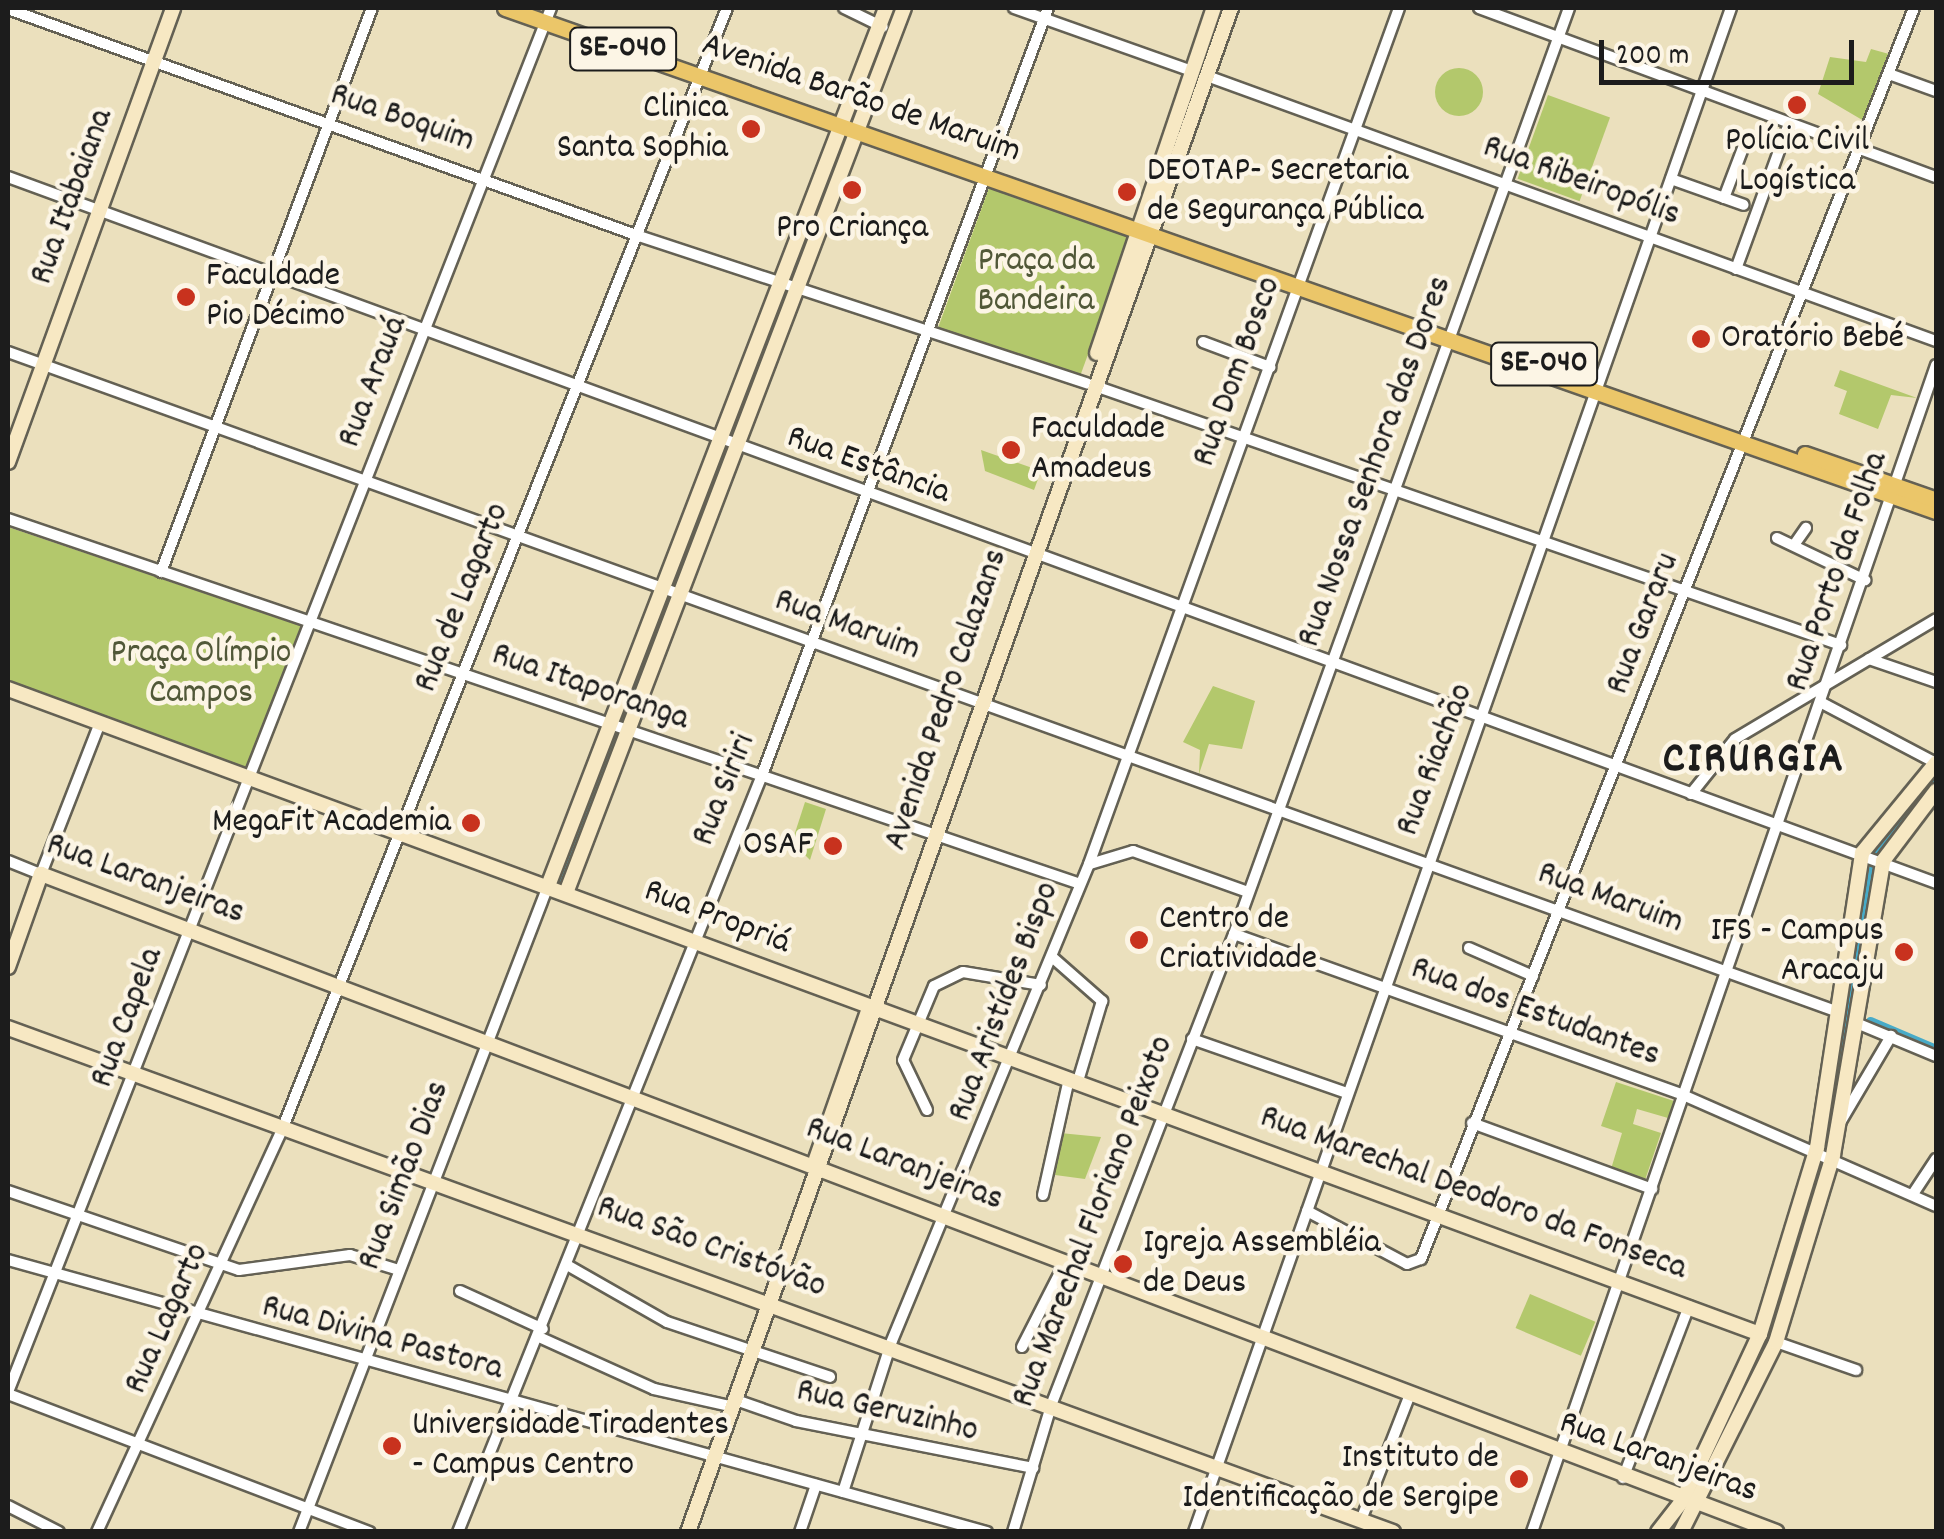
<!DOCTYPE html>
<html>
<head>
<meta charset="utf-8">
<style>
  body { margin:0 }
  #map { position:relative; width:1944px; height:1539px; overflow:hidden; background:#ebe0bd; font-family:Dekko,sans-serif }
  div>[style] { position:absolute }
  .green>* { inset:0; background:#b3c86c; transform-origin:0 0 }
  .round { border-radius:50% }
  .canal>* { height:9px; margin:-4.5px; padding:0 4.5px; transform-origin:4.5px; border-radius:4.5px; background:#48abc8 }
  .roads { filter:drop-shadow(2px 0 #646154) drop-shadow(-2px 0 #646154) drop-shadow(0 2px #646154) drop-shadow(0 -2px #646154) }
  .street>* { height:10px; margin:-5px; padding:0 5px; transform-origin:5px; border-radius:5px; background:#fff }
  .secondary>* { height:14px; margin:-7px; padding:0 7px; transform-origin:7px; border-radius:7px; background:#f7e8c3 }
  .primary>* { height:15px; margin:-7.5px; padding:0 7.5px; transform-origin:7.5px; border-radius:7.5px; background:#ebc669 }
  .dots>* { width:28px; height:28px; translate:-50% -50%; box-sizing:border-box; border:5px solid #fcf5e5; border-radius:50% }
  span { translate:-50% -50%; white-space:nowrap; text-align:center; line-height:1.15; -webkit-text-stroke:9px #fcf5e5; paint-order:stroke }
  .shield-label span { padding:2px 8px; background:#fcf5e5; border:2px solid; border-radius:8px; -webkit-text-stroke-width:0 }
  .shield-label { font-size:32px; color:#1c1c1c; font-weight:700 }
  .street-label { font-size:35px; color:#1c1c1c }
  .poi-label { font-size:35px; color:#1c1c1c }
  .right { translate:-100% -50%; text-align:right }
  .left { translate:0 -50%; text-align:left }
  .park-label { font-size:35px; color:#515838 }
  .district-label { font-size:45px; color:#1c1c1c; font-weight:700; letter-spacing:2.5px }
  .frame { position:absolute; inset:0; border:10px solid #1c1c1c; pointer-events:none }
  .scale { position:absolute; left:1599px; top:40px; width:255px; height:45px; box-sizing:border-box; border:5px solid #1c1c1c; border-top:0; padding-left:12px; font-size:30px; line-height:35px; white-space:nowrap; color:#1c1c1c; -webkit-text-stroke:8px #fcf5e5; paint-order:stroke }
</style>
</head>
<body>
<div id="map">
  <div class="green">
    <div style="clip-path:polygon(1871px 49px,1889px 54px,1864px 121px,1818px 94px,1830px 57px,1866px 62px)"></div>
    <div class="round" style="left:1435px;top:68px;width:48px;height:48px"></div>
    <div style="left:1548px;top:95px;width:66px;height:89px;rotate:20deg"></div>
    <div style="left:990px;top:185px;width:150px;height:155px;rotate:20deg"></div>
    <div style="clip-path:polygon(1840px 370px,1917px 398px,1891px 395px,1878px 429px,1839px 414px,1847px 391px,1834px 386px)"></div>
    <div style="clip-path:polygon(981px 450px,1041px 471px,1034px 490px,985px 471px)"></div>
    <div style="clip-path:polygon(8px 527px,301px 626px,248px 773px,8px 682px)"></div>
    <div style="clip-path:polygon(1213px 686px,1255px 701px,1242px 749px,1209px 744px,1199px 774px,1200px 750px,1183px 742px)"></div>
    <div style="clip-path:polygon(805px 802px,826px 809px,810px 860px,792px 842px)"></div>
    <div style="clip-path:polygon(1616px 1082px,1674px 1101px,1668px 1118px,1637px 1109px,1633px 1124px,1661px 1133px,1645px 1180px,1611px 1169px,1622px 1133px,1601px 1126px)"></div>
    <div style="clip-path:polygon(1060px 1133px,1101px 1137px,1085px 1179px,1055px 1175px)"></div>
    <div style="left:1530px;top:1294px;width:71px;height:37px;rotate:23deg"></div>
  </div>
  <div class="canal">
    <div style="left:561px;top:883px;width:632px;rotate:-69.33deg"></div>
    <div style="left:1870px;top:1021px;width:72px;rotate:23deg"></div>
    <div style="left:1743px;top:1394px;width:246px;rotate:-71.1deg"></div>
    <div style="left:1823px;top:1161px;width:321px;rotate:-80.3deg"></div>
    <div style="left:1877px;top:845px;width:89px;rotate:-48.6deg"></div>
    <div style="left:1669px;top:1532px;width:32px;rotate:-51deg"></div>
  </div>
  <div class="roads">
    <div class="street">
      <div style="left:844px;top:8px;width:43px;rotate:26deg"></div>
      <div style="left:1014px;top:8px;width:189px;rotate:19.5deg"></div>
      <div style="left:1479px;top:8px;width:487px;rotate:20.3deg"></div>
      <div style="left:8px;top:9px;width:671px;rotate:19.79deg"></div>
      <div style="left:639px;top:236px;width:472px;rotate:18.2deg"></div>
      <div style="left:1889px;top:74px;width:50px;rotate:19.9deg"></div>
      <div style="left:1207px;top:76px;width:776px;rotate:19.98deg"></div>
      <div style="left:8px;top:177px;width:2053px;rotate:20.11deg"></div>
      <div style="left:1671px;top:179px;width:77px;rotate:19.6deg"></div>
      <div style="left:1724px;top:198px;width:53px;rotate:-69.2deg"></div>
      <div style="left:1736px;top:269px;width:155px;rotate:-70deg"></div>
      <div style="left:1203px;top:342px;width:72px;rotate:20.5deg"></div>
      <div style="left:8px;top:352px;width:1945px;rotate:19.83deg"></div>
      <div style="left:1095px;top:386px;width:790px;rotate:19.15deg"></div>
      <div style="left:8px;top:519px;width:1132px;rotate:18.8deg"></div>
      <div style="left:1777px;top:538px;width:98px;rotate:25.5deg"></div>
      <div style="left:1794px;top:545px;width:21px;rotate:-55deg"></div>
      <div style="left:161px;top:572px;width:602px;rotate:-69.49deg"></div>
      <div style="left:1869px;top:659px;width:71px;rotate:18.9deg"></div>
      <div style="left:1822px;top:703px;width:129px;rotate:27.8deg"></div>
      <div style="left:1691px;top:794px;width:70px;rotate:-51.3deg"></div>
      <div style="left:1735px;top:739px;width:234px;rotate:-30.8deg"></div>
      <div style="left:8px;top:861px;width:35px;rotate:22deg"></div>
      <div style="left:41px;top:874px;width:162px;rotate:-68.7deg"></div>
      <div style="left:1090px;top:864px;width:45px;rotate:-16.8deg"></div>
      <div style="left:1133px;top:851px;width:122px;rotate:19.6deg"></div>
      <div style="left:1234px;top:934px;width:477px;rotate:19.7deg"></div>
      <div style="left:1683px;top:1095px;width:276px;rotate:23.7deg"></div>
      <div style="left:1469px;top:948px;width:70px;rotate:23.6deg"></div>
      <div style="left:1052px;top:957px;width:67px;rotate:41.3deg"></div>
      <div style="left:1102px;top:1001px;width:84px;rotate:106.7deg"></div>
      <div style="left:1854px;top:1022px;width:89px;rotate:22.5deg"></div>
      <div style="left:1192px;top:1039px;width:164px;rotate:19.2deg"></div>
      <div style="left:927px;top:1110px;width:55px;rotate:-115.6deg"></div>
      <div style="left:903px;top:1060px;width:80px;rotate:-67.3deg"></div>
      <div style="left:934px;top:986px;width:32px;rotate:-26deg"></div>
      <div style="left:963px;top:972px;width:79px;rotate:9.5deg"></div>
      <div style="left:1841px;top:1121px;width:99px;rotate:-59.5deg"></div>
      <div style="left:1472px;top:1123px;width:192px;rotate:20.1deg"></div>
      <div style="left:8px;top:1191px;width:244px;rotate:18.9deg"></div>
      <div style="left:239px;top:1270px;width:112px;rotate:-7.7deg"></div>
      <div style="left:350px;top:1255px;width:51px;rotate:17deg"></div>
      <div style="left:1913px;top:1194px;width:42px;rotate:-56.7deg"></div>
      <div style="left:1043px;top:1195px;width:119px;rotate:-77.4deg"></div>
      <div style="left:1307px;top:1211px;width:113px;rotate:27.9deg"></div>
      <div style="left:1407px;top:1264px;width:15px;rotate:-20deg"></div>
      <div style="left:1421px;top:1259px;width:1345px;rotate:-68.49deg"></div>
      <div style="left:8px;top:1260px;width:1016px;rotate:15.53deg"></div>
      <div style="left:567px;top:1265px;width:115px;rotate:29.7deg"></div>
      <div style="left:667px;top:1322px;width:172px;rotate:18.6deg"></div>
      <div style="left:460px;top:1291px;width:91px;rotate:24.6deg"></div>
      <div style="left:539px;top:1337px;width:126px;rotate:24.3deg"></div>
      <div style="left:654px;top:1389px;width:78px;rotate:12.6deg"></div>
      <div style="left:1776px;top:1342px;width:85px;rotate:19.3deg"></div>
      <div style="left:1022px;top:1347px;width:97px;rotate:-62.9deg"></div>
      <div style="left:8px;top:1392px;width:1487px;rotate:-68.58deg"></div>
      <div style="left:8px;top:1394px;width:387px;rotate:20.9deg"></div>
      <div style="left:733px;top:1399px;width:67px;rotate:19.2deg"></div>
      <div style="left:796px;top:1421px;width:242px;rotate:11.2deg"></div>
      <div style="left:1623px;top:1478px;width:184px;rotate:-69deg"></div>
      <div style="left:843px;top:1492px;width:157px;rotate:-72.1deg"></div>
      <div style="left:891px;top:1343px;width:518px;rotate:-67.54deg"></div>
      <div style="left:1089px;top:864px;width:910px;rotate:-70.09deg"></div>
      <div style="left:8px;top:1506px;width:57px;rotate:27deg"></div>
      <div style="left:1361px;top:1520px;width:132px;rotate:-68.7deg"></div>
      <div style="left:97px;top:1532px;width:446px;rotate:-65.3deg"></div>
      <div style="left:283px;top:1127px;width:1204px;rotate:-68.36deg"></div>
      <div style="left:299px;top:1532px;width:692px;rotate:-68.92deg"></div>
      <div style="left:458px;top:1532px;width:816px;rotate:-68.12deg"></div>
      <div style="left:762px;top:775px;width:819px;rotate:-69.55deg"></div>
      <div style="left:800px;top:1532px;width:50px;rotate:-71.2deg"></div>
      <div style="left:1013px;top:1532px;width:135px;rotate:-73.2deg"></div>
      <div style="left:1052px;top:1403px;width:503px;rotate:-68.79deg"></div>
      <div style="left:1234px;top:934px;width:985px;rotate:-70.11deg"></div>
      <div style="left:1194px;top:1532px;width:1616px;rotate:-70.59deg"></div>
      <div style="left:1532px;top:1532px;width:1235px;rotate:-70.9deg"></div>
    </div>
    <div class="secondary">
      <div style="left:1097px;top:353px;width:364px;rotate:-71.3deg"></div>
      <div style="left:8px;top:462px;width:483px;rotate:-70deg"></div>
      <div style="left:8px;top:689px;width:1867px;rotate:20.21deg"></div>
      <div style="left:548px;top:886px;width:941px;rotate:-68.94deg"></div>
      <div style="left:566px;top:893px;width:947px;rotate:-69.1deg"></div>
      <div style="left:8px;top:967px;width:99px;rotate:-70.5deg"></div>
      <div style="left:41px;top:874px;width:1856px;rotate:20.77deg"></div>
      <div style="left:8px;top:1028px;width:1474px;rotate:20deg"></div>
      <div style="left:816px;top:1159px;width:162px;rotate:-70.6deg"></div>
      <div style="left:688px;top:1532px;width:1618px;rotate:-70.39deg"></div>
      <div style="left:1658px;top:1532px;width:39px;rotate:-52deg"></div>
      <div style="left:1682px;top:1501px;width:184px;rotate:-65deg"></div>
      <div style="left:1760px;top:1334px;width:195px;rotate:-73deg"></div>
      <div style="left:1817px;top:1148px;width:298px;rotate:-81.3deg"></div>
      <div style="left:1862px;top:853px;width:117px;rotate:-50.6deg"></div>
      <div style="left:1681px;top:1532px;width:212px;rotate:-63.4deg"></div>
      <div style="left:1776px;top:1342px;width:195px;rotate:-73deg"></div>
      <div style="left:1833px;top:1155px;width:298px;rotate:-80.3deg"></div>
      <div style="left:1883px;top:861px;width:88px;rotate:-52.9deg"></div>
    </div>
    <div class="primary">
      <div style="left:505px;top:8px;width:1517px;rotate:19.37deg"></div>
      <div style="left:1805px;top:454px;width:139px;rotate:19.3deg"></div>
    </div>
  </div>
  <div class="dots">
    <div style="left:1797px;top:105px;background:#c8321e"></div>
    <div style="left:751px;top:129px;background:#c8321e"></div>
    <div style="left:852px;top:190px;background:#c8321e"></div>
    <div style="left:1127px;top:192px;background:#c8321e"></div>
    <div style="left:186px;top:297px;background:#c8321e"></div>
    <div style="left:1701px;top:339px;background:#c8321e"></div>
    <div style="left:1011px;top:450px;background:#c8321e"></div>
    <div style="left:471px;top:823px;background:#c8321e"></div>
    <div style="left:833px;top:846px;background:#c8321e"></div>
    <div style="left:1139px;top:940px;background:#c8321e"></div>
    <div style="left:1904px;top:952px;background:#c8321e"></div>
    <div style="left:1123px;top:1264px;background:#c8321e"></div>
    <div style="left:392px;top:1446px;background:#c8321e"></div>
    <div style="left:1519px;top:1479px;background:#c8321e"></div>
  </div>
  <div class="shield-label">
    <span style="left:623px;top:49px">SE-040</span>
    <span style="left:1544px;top:364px">SE-040</span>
  </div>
  <div class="street-label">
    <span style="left:861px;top:99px;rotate:19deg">Avenida Barão de Maruim</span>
    <span style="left:402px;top:119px;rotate:19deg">Rua Boquim</span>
    <span style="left:1581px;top:182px;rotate:20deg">Rua Ribeiropólis</span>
    <span style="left:73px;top:197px;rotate:-70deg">Rua Itabaiana</span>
    <span style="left:1238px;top:372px;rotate:-70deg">Rua Dom Bosco</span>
    <span style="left:374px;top:382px;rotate:-69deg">Rua Arauá</span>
    <span style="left:1376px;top:462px;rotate:-70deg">Rua Nossa Senhora das Dores</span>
    <span style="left:868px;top:466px;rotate:20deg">Rua Estância</span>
    <span style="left:1838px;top:572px;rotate:-71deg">Rua Porto da Folha</span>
    <span style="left:463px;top:598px;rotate:-68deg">Rua de Lagarto</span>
    <span style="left:1644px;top:624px;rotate:-69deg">Rua Gararu</span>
    <span style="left:847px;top:626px;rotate:20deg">Rua Maruim</span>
    <span style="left:590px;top:688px;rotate:19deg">Rua Itaporanga</span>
    <span style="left:947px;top:700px;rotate:-71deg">Avenida Pedro Calazans</span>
    <span style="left:1436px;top:760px;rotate:-69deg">Rua Riachão</span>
    <span style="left:725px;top:790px;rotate:-68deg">Rua Siriri</span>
    <span style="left:145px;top:880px;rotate:20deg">Rua Laranjeiras</span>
    <span style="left:1610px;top:899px;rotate:20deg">Rua Maruim</span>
    <span style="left:717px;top:918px;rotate:21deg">Rua Propriá</span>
    <span style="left:1005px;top:1002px;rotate:-69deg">Rua Aristídes Bispo</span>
    <span style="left:1535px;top:1013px;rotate:20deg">Rua dos Estudantes</span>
    <span style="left:128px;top:1018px;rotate:-69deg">Rua Capela</span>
    <span style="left:904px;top:1165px;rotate:21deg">Rua Laranjeiras</span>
    <span style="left:405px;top:1176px;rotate:-69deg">Rua Simão Dias</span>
    <span style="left:1473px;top:1194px;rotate:20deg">Rua Marechal Deodoro da Fonseca</span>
    <span style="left:1094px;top:1222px;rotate:-69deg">Rua Marechal Floriano Peixoto</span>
    <span style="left:711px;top:1248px;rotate:20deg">Rua São Cristóvão</span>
    <span style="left:168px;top:1319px;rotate:-66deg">Rua Lagarto</span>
    <span style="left:382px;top:1339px;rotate:15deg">Rua Divina Pastora</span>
    <span style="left:887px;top:1412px;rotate:13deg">Rua Geruzinho</span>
    <span style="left:1658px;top:1458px;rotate:20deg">Rua Laranjeiras</span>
  </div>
  <div class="poi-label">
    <span class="right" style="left:728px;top:129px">Clinica<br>Santa Sophia</span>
    <span style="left:1797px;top:162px">Polícia Civil<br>Logística</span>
    <span class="left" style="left:1147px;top:192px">DEOTAP- Secretaria<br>de Segurança Pública</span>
    <span style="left:852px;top:229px">Pro Criança</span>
    <span class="left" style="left:206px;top:297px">Faculdade<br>Pio Décimo</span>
    <span class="left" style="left:1721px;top:339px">Oratório Bebé</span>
    <span class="left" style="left:1031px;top:450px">Faculdade<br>Amadeus</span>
    <span class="right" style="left:451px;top:823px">MegaFit Academia</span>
    <span class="right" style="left:813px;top:846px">OSAF</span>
    <span class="left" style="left:1159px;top:940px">Centro de<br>Criatividade</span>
    <span class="right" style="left:1884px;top:952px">IFS - Campus<br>Aracaju</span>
    <span class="left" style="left:1143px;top:1264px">Igreja Assembléia<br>de Deus</span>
    <span class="left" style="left:412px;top:1446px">Universidade Tiradentes<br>- Campus Centro</span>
    <span class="right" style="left:1499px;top:1479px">Instituto de<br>Identificação de Sergipe</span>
  </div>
  <div class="park-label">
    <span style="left:1036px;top:282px">Praça da<br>Bandeira</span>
    <span style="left:201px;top:674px">Praça Olímpio<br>Campos</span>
  </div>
  <div class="district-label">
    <span style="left:1754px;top:762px">CIRURGIA</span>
  </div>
  <div class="frame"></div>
  <div class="scale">200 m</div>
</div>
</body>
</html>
